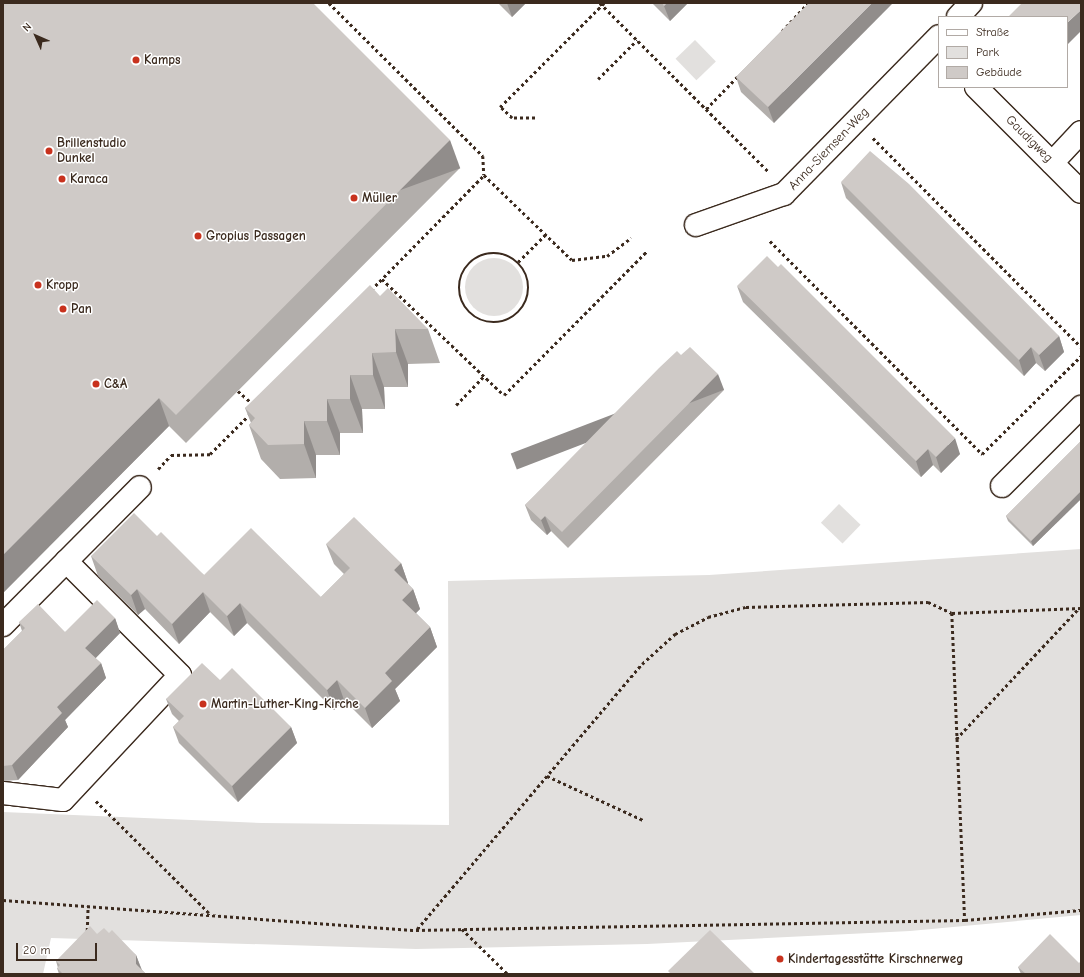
<!DOCTYPE html>
<html>
<head>
<meta charset="utf-8">
<style>
  body { margin:0 }
  #map { position:relative; width:1084px; height:977px; overflow:hidden; background:#fff; font-family:"Comic Neue",sans-serif }
  div>[style] { position:absolute }
  .green>* { inset:0; background:#e2e0de; transform-origin:0 0 }
  .round { border-radius:50% }
  .path>* { height:2.5px; margin-top:-1.25px; transform-origin:0; background:repeating-linear-gradient(90deg,#3b2a1e 0 3px,transparent 0 6px) }
  .path>.ring { margin:-1.25px; padding:0; box-sizing:content-box; background:none; border:2.5px solid #3b2a1e; border-radius:50% }
  .roads { filter:drop-shadow(1px 0 #3b2a1e) drop-shadow(-1px 0 #3b2a1e) drop-shadow(0 1px #3b2a1e) drop-shadow(0 -1px #3b2a1e) }
  .minor>* { height:22px; margin:-11px; padding:0 11px; transform-origin:11px; border-radius:11px; background:#fff }
  .wall>* { inset:0; background:#b2aeab }
  .shaded-wall>* { inset:0; background:#918d8b; transform-origin:0 0 }
  .building>* { inset:0; background:#cfcac7 }
  .dots>* { width:11px; height:11px; translate:-50% -50%; box-sizing:border-box; border:2px solid #fff; border-radius:50% }
  span { translate:-50% -50%; white-space:nowrap; text-align:center; line-height:1.15; -webkit-text-stroke:3px #fff; paint-order:stroke }
  .poi-label { font-size:13px; color:#3b2a1e; font-weight:700 }
  .left { translate:0 -50%; text-align:left }
  .street-label { font-size:13px; color:#3b2a1e }
  .frame { position:absolute; inset:0; border:4px solid #3b2a1e; pointer-events:none }
  .legend { position:absolute; left:938px; top:16px; width:130px; height:72px; box-sizing:border-box; background:#fff; border:1px solid #b1aaa5; margin:0; padding:5px 7px; list-style:none; font-size:12px; color:#3b2a1e }
  .legend li { display:flex; align-items:center; gap:8px; height:20px }
  .legend b { width:20px; border:1px solid #b1aaa5 }
  .north { position:absolute; left:16px; top:16px; width:40px; height:40px; -webkit-text-stroke:3px #fff; paint-order:stroke; rotate:315deg; font-size:11px; font-weight:700; line-height:16px; text-align:center; color:#3b2a1e }
  .north::after { content:''; display:block; margin:auto; width:14px; height:18px; background:#3b2a1e; clip-path:polygon(50% 0,100% 100%,50% 72%,0 100%) }
  .scale { position:absolute; left:16px; top:943px; width:81px; height:18px; box-sizing:border-box; border:2px solid #3b2a1e; border-top:0; padding-left:5px; font-size:12px; line-height:14px; white-space:nowrap; color:#3b2a1e; -webkit-text-stroke:3px #fff; paint-order:stroke }
</style>
</head>
<body>
<div id="map">
  <div class="green">
    <div style="left:695px;top:40px;width:30px;height:27px;rotate:46deg"></div>
    <div class="round" style="left:465px;top:258px;width:58px;height:58px"></div>
    <div style="left:839px;top:504px;width:30px;height:26px;rotate:44deg"></div>
    <div style="clip-path:polygon(1081px 549px,1081px 915px,910px 931px,647px 944px,416px 949px,51px 938px,43px 974px,3px 974px,3px 812px,262px 823px,449px 825px,448px 581px,709px 575px)"></div>
  </div>
  <div class="path">
    <div style="left:329px;top:3px;width:217px;rotate:44.8deg"></div>
    <div style="left:483px;top:156px;width:19px;rotate:87deg"></div>
    <div style="left:484px;top:175px;width:122px;rotate:44deg"></div>
    <div style="left:572px;top:260px;width:35px;rotate:-7deg"></div>
    <div style="left:607px;top:256px;width:30px;rotate:-37deg"></div>
    <div style="left:600px;top:3px;width:238px;rotate:45deg"></div>
    <div style="left:782px;top:31px;width:38px;rotate:-47deg"></div>
    <div style="left:598px;top:79px;width:55px;rotate:-45deg"></div>
    <div style="left:706px;top:109px;width:46px;rotate:-45.9deg"></div>
    <div style="left:535px;top:118px;width:23px;rotate:180deg"></div>
    <div style="left:512px;top:118px;width:16px;rotate:-137deg"></div>
    <div style="left:500px;top:107px;width:147px;rotate:-45deg"></div>
    <div style="left:873px;top:138px;width:295px;rotate:45.1deg"></div>
    <div style="left:770px;top:241px;width:301px;rotate:45.1deg"></div>
    <div style="left:982px;top:454px;width:139px;rotate:-44.7deg"></div>
    <div class="ring" style="left:459px;top:253px;width:67.5px;height:67.5px"></div>
    <div style="left:518px;top:262px;width:40px;rotate:-45deg"></div>
    <div style="left:382px;top:279px;width:168px;rotate:43.6deg"></div>
    <div style="left:504px;top:395px;width:202px;rotate:-45.2deg"></div>
    <div style="left:371px;top:290px;width:161px;rotate:-45.5deg"></div>
    <div style="left:238px;top:391px;width:20px;rotate:41deg"></div>
    <div style="left:456px;top:405px;width:40px;rotate:-46deg"></div>
    <div style="left:158px;top:469px;width:19px;rotate:-47deg"></div>
    <div style="left:171px;top:455px;width:39px;rotate:-1deg"></div>
    <div style="left:210px;top:454px;width:57px;rotate:-45deg"></div>
    <div style="left:952px;top:613px;width:307px;rotate:87.6deg"></div>
    <div style="left:956px;top:739px;width:180px;rotate:-46.8deg"></div>
    <div style="left:547px;top:776px;width:106px;rotate:24.6deg"></div>
    <div style="left:96px;top:801px;width:159px;rotate:44.7deg"></div>
    <div style="left:3px;top:900px;width:414px;rotate:4.2deg"></div>
    <div style="left:416px;top:930px;width:549px;rotate:-1.04deg"></div>
    <div style="left:965px;top:920px;width:116px;rotate:-4.9deg"></div>
    <div style="left:417px;top:929px;width:348px;rotate:-49.7deg"></div>
    <div style="left:642px;top:664px;width:45px;rotate:-42.3deg"></div>
    <div style="left:675px;top:634px;width:37px;rotate:-27deg"></div>
    <div style="left:708px;top:617px;width:39px;rotate:-15deg"></div>
    <div style="left:746px;top:607px;width:182px;rotate:-1.6deg"></div>
    <div style="left:928px;top:602px;width:26px;rotate:25deg"></div>
    <div style="left:952px;top:613px;width:129px;rotate:-2.2deg"></div>
    <div style="left:462px;top:929px;width:64px;rotate:44.4deg"></div>
    <div style="left:87px;top:931px;width:25px;rotate:-88deg"></div>
  </div>
  <div class="roads">
    <div class="minor">
      <div style="left:958px;top:17px;width:19px;rotate:-47deg"></div>
      <div style="left:976px;top:87px;width:148px;rotate:45deg"></div>
      <div style="left:1052px;top:163px;width:42px;rotate:-46.9deg"></div>
      <div style="left:696px;top:225px;width:93px;rotate:-19.4deg"></div>
      <div style="left:784px;top:194px;width:221px;rotate:-45.5deg"></div>
      <div style="left:1002px;top:486px;width:112px;rotate:-45deg"></div>
      <div style="left:3px;top:625px;width:194px;rotate:-45.2deg"></div>
      <div style="left:3px;top:793px;width:60px;rotate:6.7deg"></div>
      <div style="left:63px;top:800px;width:171px;rotate:-46.9deg"></div>
      <div style="left:180px;top:675px;width:161px;rotate:-135deg"></div>
    </div>
  </div>
  <div class="wall">
    <div style="clip-path:polygon(3px 3px,460px 168px,186px 443px,169px 426px,3px 593px)"></div>
    <div style="clip-path:polygon(498px 3px,526px 3px,512px 17px)"></div>
    <div style="clip-path:polygon(652px 3px,688px 3px,670px 21px)"></div>
    <div style="clip-path:polygon(809px 3px,774px 123px,741px 92px,736px 77px)"></div>
    <div style="clip-path:polygon(841px 182px,1059px 336px,1064px 352px,1045px 371px,1036px 363px,1024px 376px,846px 198px)"></div>
    <div style="clip-path:polygon(737px 286px,960px 454px,941px 473px,933px 465px,921px 477px,743px 302px)"></div>
    <div style="clip-path:polygon(380px 296px,428px 329px,440px 363px,408px 364px,408px 387px,384px 387px,385px 409px,362px 409px,363px 433px,340px 433px,340px 455px,316px 455px,316px 478px,280px 479px,261px 459px,249px 425px,251px 423px,245px 408px)"></div>
    <div style="clip-path:polygon(681px 355px,724px 390px,568px 548px,551px 531px,547px 535px,531px 520px,525px 505px)"></div>
    <div style="clip-path:polygon(1081px 441px,1081px 499px,1033px 546px,1008px 521px,1006px 516px)"></div>
    <div style="clip-path:polygon(157px 536px,204px 575px,321px 597px,344px 574px,334px 564px,326px 544px,401px 563px,408px 583px,408px 584px,413px 589px,420px 609px,416px 613px,430px 627px,437px 647px,395px 689px,400px 701px,372px 728px,344px 700px,334px 710px,247px 623px,234px 636px,210px 612px,179px 644px,145px 609px,138px 615px,98px 576px,91px 556px)"></div>
    <div style="clip-path:polygon(115px 618px,120px 633px,95px 658px,101px 663px,106px 678px,65px 720px,68px 727px,18px 780px,3px 781px,3px 650px,22px 631px,19px 622px,65px 632px)"></div>
    <div style="clip-path:polygon(220px 680px,291px 727px,297px 743px,238px 802px,179px 743px,173px 727px,179px 721px,172px 714px,166px 699px)"></div>
    <div style="clip-path:polygon(109px 933px,136px 955px,142px 970px,146px 974px,59px 974px,57px 968px,58px 968px,56px 961px,97px 934px)"></div>
    <div style="clip-path:polygon(1018px 967px,1081px 974px,1021px 974px)"></div>
  </div>
  <div class="shaded-wall">
    <div style="clip-path:polygon(507px 3px,526px 3px,512px 17px)"></div>
    <div style="clip-path:polygon(667px 3px,688px 3px,670px 21px,664px 6px)"></div>
    <div style="clip-path:polygon(872px 3px,893px 3px,774px 123px,768px 107px)"></div>
    <div style="clip-path:polygon(1081px 10px,1081px 31px,1067px 45px,1067px 23px)"></div>
    <div style="left:450px;top:140px;width:30px;height:388px;rotate:70deg"></div>
    <div style="clip-path:polygon(395px 329px,408px 364px,408px 387px,396px 352px)"></div>
    <div style="clip-path:polygon(1059px 336px,1064px 352px,1045px 371px,1039px 355px)"></div>
    <div style="clip-path:polygon(1031px 347px,1036px 363px,1024px 376px,1019px 360px)"></div>
    <div style="clip-path:polygon(372px 353px,384px 387px,385px 409px,373px 375px)"></div>
    <div style="left:718px;top:374px;width:17px;height:222px;rotate:69deg"></div>
    <div style="clip-path:polygon(350px 375px,362px 409px,363px 433px,350px 399px)"></div>
    <div style="clip-path:polygon(159px 398px,169px 426px,3px 593px,3px 555px)"></div>
    <div style="clip-path:polygon(327px 399px,340px 433px,340px 455px,327px 421px)"></div>
    <div style="clip-path:polygon(304px 421px,316px 455px,316px 478px,304px 444px)"></div>
    <div style="clip-path:polygon(955px 438px,960px 454px,941px 473px,936px 457px)"></div>
    <div style="clip-path:polygon(928px 449px,933px 465px,921px 477px,916px 461px)"></div>
    <div style="clip-path:polygon(1081px 491px,1081px 499px,1033px 546px,1031px 541px)"></div>
    <div style="clip-path:polygon(545px 516px,551px 531px,547px 535px,541px 520px)"></div>
    <div style="clip-path:polygon(401px 563px,408px 583px,402px 590px,394px 570px)"></div>
    <div style="clip-path:polygon(137px 589px,145px 609px,138px 615px,131px 595px)"></div>
    <div style="clip-path:polygon(413px 589px,420px 609px,409px 620px,402px 600px)"></div>
    <div style="clip-path:polygon(203px 592px,210px 612px,179px 644px,172px 624px)"></div>
    <div style="clip-path:polygon(240px 603px,247px 623px,234px 636px,227px 616px)"></div>
    <div style="clip-path:polygon(115px 618px,120px 633px,91px 663px,85px 648px)"></div>
    <div style="clip-path:polygon(430px 627px,437px 647px,395px 689px,400px 701px,372px 728px,365px 708px,385px 673px)"></div>
    <div style="clip-path:polygon(101px 663px,106px 678px,65px 720px,68px 727px,18px 780px,12px 765px,57px 707px)"></div>
    <div style="clip-path:polygon(337px 680px,344px 700px,334px 710px,327px 690px)"></div>
    <div style="clip-path:polygon(291px 727px,297px 743px,238px 802px,232px 786px)"></div>
    <div style="clip-path:polygon(136px 955px,143px 974px,136px 964px)"></div>
  </div>
  <div class="building">
    <div style="clip-path:polygon(3px 3px,313px 3px,450px 140px,176px 415px,159px 398px,3px 555px)"></div>
    <div style="clip-path:polygon(662px 3px,667px 3px,664px 6px)"></div>
    <div style="clip-path:polygon(809px 3px,872px 3px,768px 107px,736px 77px)"></div>
    <div style="clip-path:polygon(1022px 3px,1081px 3px,1081px 10px,1067px 23px,1067px 17px,1008px 17px)"></div>
    <div style="clip-path:polygon(870px 151px,909px 184px,1059px 336px,1039px 355px,1031px 347px,1019px 360px,841px 182px)"></div>
    <div style="clip-path:polygon(767px 256px,778px 267px,781px 264px,955px 438px,936px 457px,928px 449px,916px 461px,737px 286px)"></div>
    <div style="clip-path:polygon(370px 285px,380px 296px,388px 288px,428px 329px,395px 329px,396px 352px,372px 353px,373px 375px,350px 375px,350px 399px,327px 399px,327px 421px,304px 421px,304px 444px,268px 445px,249px 425px,255px 418px,245px 408px)"></div>
    <div style="clip-path:polygon(690px 347px,718px 374px,562px 532px,545px 516px,541px 520px,525px 505px,659px 368px,677px 351px,681px 355px)"></div>
    <div style="clip-path:polygon(1081px 441px,1081px 491px,1031px 541px,1006px 516px)"></div>
    <div style="clip-path:polygon(134px 513px,157px 536px,161px 532px,204px 575px,251px 528px,321px 597px,350px 568px,326px 544px,354px 517px,401px 563px,394px 570px,413px 589px,402px 600px,430px 627px,385px 673px,392px 681px,365px 708px,337px 680px,327px 690px,240px 603px,227px 616px,203px 592px,172px 624px,137px 589px,131px 595px,91px 556px)"></div>
    <div style="clip-path:polygon(97px 600px,115px 618px,85px 648px,101px 663px,57px 707px,62px 713px,12px 765px,3px 766px,3px 650px,25px 628px,19px 622px,38px 604px,65px 632px)"></div>
    <div style="clip-path:polygon(202px 663px,220px 680px,232px 668px,291px 727px,232px 786px,173px 727px,184px 716px,166px 699px)"></div>
    <div style="clip-path:polygon(90px 926px,97px 934px,104px 928px,109px 933px,112px 930px,136px 955px,136px 964px,146px 974px,63px 974px,57px 968px,60px 965px,56px 961px)"></div>
    <div style="clip-path:polygon(710px 930px,755px 974px,671px 974px,668px 971px)"></div>
    <div style="clip-path:polygon(1050px 934px,1079px 963px,1081px 961px,1081px 974px,1026px 974px,1018px 967px)"></div>
  </div>
  <div class="dots">
    <div style="left:136px;top:60px;background:#c8321e"></div>
    <div style="left:49px;top:151px;background:#c8321e"></div>
    <div style="left:62px;top:179px;background:#c8321e"></div>
    <div style="left:354px;top:198px;background:#c8321e"></div>
    <div style="left:198px;top:236px;background:#c8321e"></div>
    <div style="left:38px;top:285px;background:#c8321e"></div>
    <div style="left:63px;top:309px;background:#c8321e"></div>
    <div style="left:96px;top:384px;background:#c8321e"></div>
    <div style="left:203px;top:704px;background:#c8321e"></div>
    <div style="left:780px;top:959px;background:#c8321e"></div>
  </div>
  <div class="poi-label">
    <span class="left" style="left:144px;top:60px">Kamps</span>
    <span class="left" style="left:57px;top:151px">Brillenstudio<br>Dunkel</span>
    <span class="left" style="left:70px;top:179px">Karaca</span>
    <span class="left" style="left:362px;top:198px">Müller</span>
    <span class="left" style="left:206px;top:236px">Gropius Passagen</span>
    <span class="left" style="left:46px;top:285px">Kropp</span>
    <span class="left" style="left:71px;top:309px">Pan</span>
    <span class="left" style="left:104px;top:384px">C&amp;A</span>
    <span class="left" style="left:211px;top:704px">Martin-Luther-King-Kirche</span>
    <span class="left" style="left:788px;top:959px">Kindertagesstätte Kirschnerweg</span>
  </div>
  <div class="street-label">
    <span style="left:1029px;top:139px;rotate:45deg">Gaudigweg</span>
    <span style="left:829px;top:149px;rotate:-46deg">Anna-Siemsen-Weg</span>
  </div>
  <div class="frame"></div>
  <ul class="legend">
  <li><b style="height:5px;background:#fff"></b>Straße</li>
  <li><b style="height:11px;background:#e2e0de"></b>Park</li>
  <li><b style="height:11px;background:#cfcac7"></b>Gebäude</li>
  </ul>
  <div class="north">N</div>
  <div class="scale">20 m</div>
</div>
</body>
</html>
